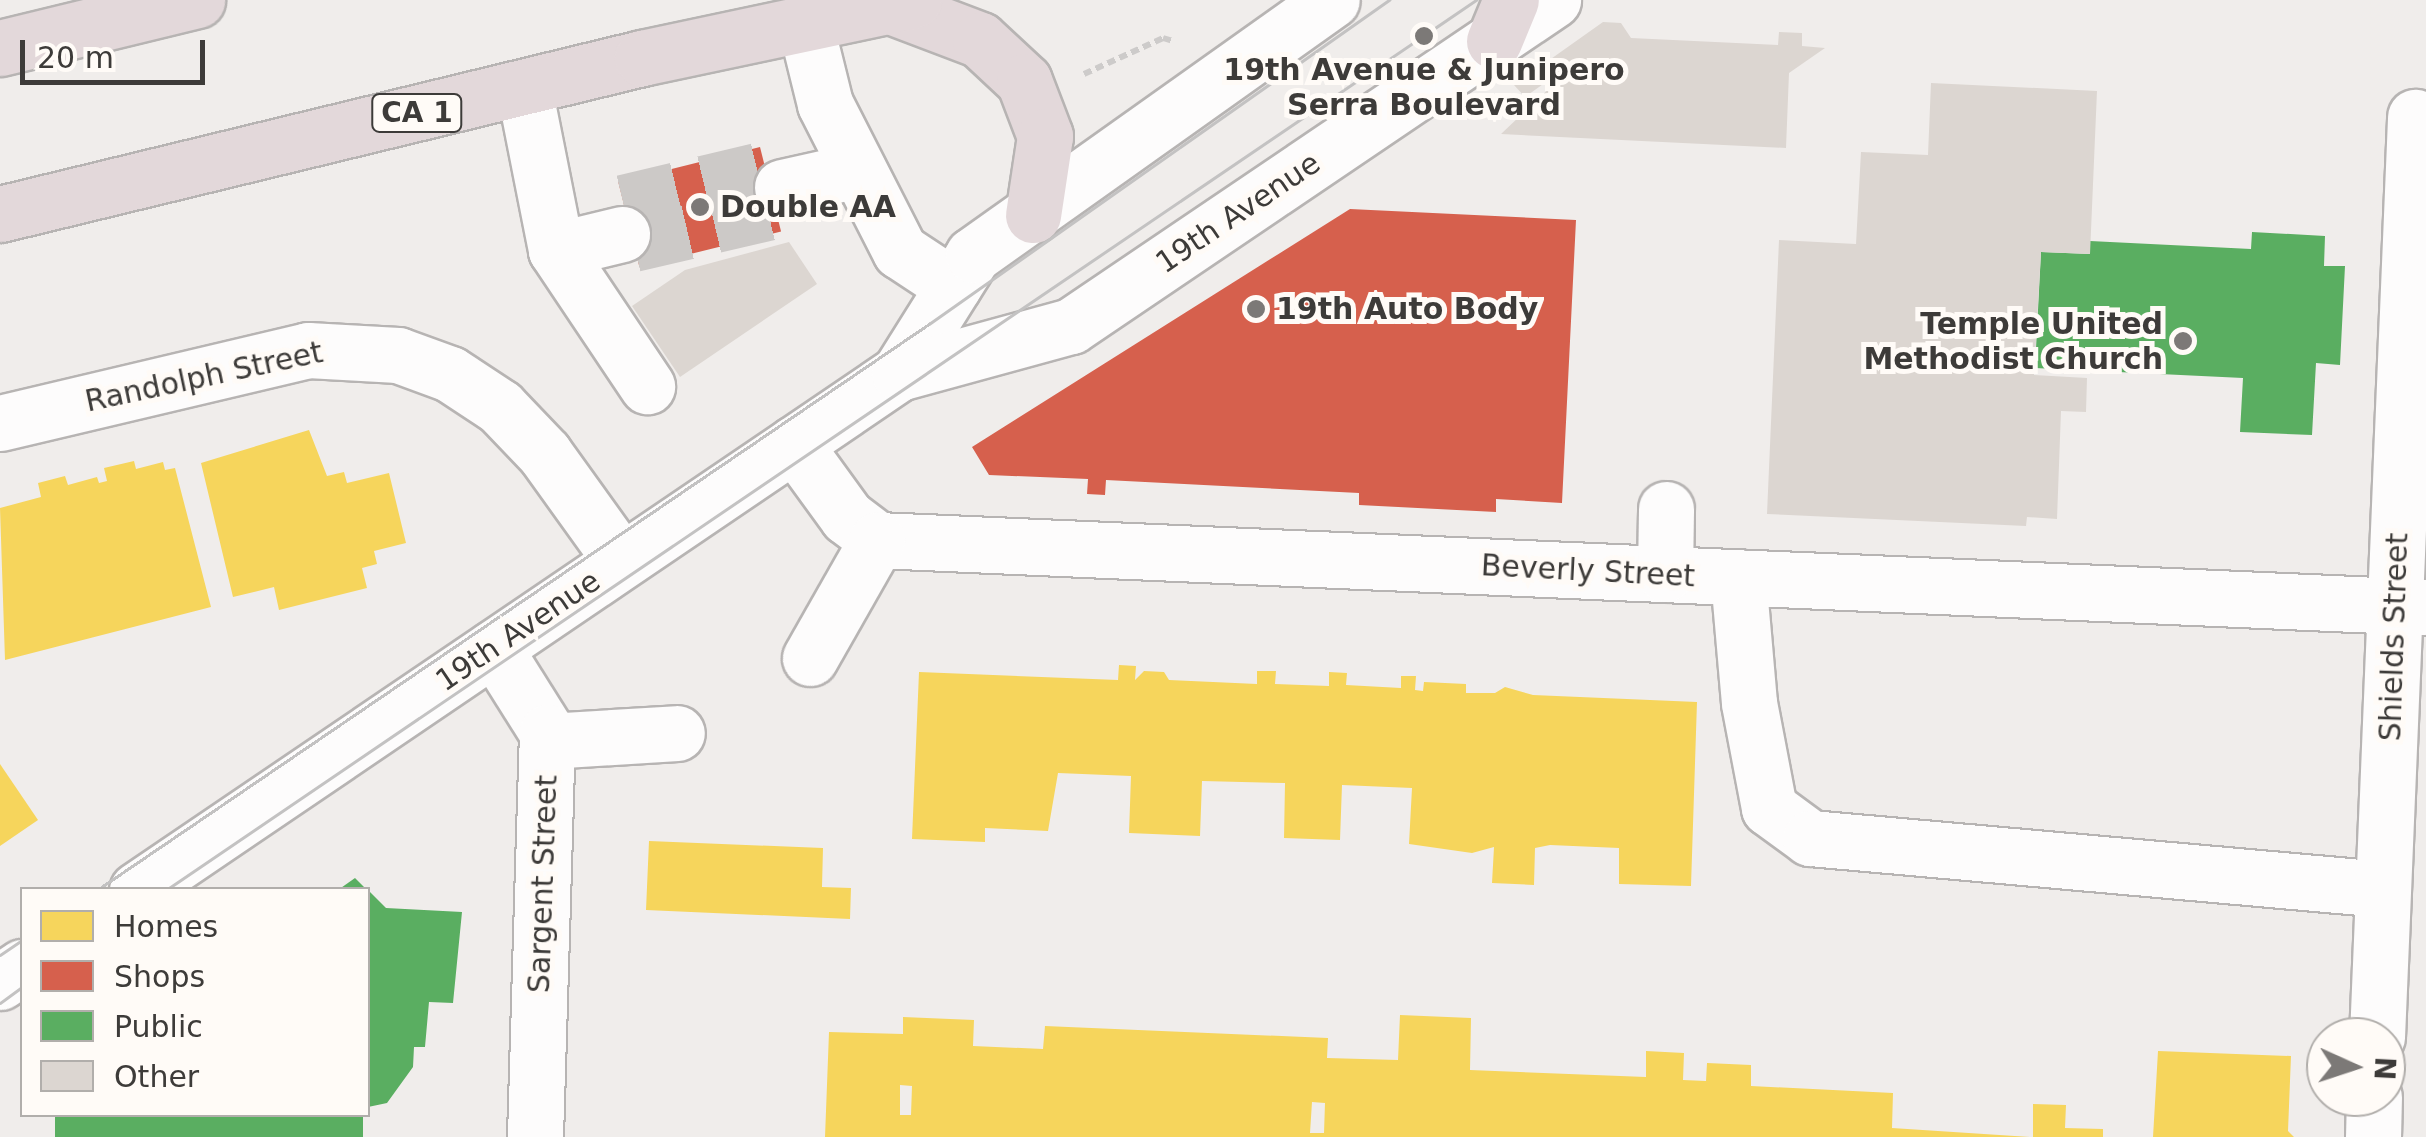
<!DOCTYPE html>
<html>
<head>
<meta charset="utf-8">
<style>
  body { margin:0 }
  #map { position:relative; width:2426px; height:1137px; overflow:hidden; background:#f0edeb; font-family:"DejaVu Sans",sans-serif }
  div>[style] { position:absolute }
  .homes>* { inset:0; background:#f6d55c }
  .shops>* { inset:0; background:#d6604d; transform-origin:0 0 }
  .public>* { inset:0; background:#5aae61; transform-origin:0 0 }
  .building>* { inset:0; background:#dcd6d1 }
  .minor-tunnel>* { height:55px; margin-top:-27.5px; transform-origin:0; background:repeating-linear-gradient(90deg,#ccc9c7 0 55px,transparent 0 83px) }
  .path>* { height:6px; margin-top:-3px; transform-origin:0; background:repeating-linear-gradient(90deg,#cdcbca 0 8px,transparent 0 13px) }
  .roads { filter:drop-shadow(2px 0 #b7b4b3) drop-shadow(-2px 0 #b7b4b3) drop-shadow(0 2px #b7b4b3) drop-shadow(0 -2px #b7b4b3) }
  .minor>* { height:55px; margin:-27.5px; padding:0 27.5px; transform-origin:27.5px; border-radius:27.5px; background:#fdfcfc }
  .highway>* { height:55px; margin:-27.5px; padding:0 27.5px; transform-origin:27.5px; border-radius:27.5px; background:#e3d8da }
  .tram>* { height:2.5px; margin:-1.25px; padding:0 1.25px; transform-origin:1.25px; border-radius:1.25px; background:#c3c2c2 }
  .dots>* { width:28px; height:28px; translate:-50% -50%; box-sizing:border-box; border:5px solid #fffbf7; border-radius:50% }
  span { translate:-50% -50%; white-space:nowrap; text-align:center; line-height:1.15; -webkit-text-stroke:10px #fffbf7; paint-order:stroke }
  .shield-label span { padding:2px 8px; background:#fffbf7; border:2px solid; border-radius:8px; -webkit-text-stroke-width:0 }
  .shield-label { font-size:28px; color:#3d3b39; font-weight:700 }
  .poi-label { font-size:30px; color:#3d3b39; font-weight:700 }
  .left { translate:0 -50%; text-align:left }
  .right { translate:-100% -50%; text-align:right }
  .street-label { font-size:30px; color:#3d3b39 }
  .legend { position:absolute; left:20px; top:887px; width:350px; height:230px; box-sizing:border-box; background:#fffbf7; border:2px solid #b1aeab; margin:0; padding:12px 18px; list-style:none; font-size:30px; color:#3d3b39 }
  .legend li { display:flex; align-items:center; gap:20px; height:50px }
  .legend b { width:50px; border:2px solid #b1aeab }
  .north { position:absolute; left:2306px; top:1017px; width:100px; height:100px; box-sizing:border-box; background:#fffbf7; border:2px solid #b1aeab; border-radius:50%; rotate:93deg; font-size:28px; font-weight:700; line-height:40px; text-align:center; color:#3d3b39 }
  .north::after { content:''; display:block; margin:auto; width:35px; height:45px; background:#7c7977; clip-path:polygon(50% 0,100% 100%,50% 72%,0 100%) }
  .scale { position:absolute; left:20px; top:40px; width:185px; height:45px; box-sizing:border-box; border:5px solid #3d3b39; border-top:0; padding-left:12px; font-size:30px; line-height:35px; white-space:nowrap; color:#3d3b39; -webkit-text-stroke:8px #fffbf7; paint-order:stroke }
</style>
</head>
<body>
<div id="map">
  <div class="homes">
    <div style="clip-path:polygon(309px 430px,327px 476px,344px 472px,347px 483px,389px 473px,406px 543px,374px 551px,377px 564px,362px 568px,367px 588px,279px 610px,274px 587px,233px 597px,201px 463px)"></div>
    <div style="clip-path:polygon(134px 461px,136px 469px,163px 462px,165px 470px,175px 468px,211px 607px,5px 660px,0 508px,41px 497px,38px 483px,65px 476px,68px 485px,97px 477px,99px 483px,107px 481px,104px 468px)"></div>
    <div style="clip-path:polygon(1119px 665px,1136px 666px,1135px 680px,1144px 671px,1164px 672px,1169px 680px,1257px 684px,1257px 671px,1276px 671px,1275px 684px,1329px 686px,1329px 672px,1347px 673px,1346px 685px,1401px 688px,1401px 676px,1416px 676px,1415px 690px,1423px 691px,1424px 682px,1466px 684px,1466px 693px,1495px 693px,1505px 687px,1533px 695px,1697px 702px,1691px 886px,1619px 884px,1619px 848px,1550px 845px,1535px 848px,1534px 885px,1492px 883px,1494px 847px,1472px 853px,1409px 844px,1412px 788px,1342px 785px,1340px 840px,1284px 838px,1285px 783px,1202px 781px,1200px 836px,1129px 833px,1131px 776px,1058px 773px,1048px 831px,985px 828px,985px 842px,912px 839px,919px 672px,1118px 680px)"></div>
    <div style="clip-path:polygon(0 764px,38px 820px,0 846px)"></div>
    <div style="clip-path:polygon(649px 841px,823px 848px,822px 887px,851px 888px,850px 919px,646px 910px)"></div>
    <div style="clip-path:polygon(evenodd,1400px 1015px,1471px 1018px,1470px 1070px,1646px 1077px,1646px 1051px,1684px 1053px,1683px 1080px,1706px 1081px,1707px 1063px,1751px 1065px,1751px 1086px,1893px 1093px,1892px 1128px,2030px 1137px,825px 1137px,829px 1032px,903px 1034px,903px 1017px,974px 1020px,973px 1046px,1043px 1049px,1045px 1026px,1328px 1038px,1327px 1058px,1398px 1060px,1400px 1015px,900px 1085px,912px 1086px,911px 1115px,900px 1115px,900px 1085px,1400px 1015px,1312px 1102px,1325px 1103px,1324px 1133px,1310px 1133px,1312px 1102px)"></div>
    <div style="clip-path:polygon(2158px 1051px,2291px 1056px,2288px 1131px,2294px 1137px,2153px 1137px)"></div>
    <div style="clip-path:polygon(2033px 1104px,2066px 1105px,2065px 1128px,2103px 1129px,2103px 1137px,2033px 1137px)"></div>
  </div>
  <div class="shops">
    <div style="left:760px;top:147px;width:87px;height:146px;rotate:76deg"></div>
    <div style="clip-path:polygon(1350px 209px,1576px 220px,1562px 503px,1496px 499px,1496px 512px,1359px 505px,1359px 493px,1106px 480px,1105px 495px,1087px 494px,1088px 479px,989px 475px,972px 447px)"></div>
  </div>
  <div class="public">
    <div style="clip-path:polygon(2252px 232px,2325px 236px,2324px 266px,2345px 266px,2340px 365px,2316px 363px,2312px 435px,2240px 432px,2243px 378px,2035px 368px,2041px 252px,2090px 254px,2090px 241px,2251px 249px)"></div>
    <div style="clip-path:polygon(355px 878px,367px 890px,338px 890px)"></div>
    <div style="clip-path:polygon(368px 890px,386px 908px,462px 912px,453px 1003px,429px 1002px,425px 1047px,414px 1047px,413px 1067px,387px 1103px,368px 1107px)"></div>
    <div style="left:55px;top:1114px;width:308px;height:27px"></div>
  </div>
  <div class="building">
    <div style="clip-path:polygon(1603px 22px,1621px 23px,1631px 38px,1778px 45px,1779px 32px,1802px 33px,1802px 46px,1825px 48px,1789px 73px,1786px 148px,1501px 134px,1556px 82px,1553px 77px,1525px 97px,1514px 85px)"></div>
    <div style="clip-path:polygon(1931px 83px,2097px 91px,2090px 254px,2041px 252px,2034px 375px,2087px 378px,2086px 412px,2061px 411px,2057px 519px,2027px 517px,2026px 526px,1767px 514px,1779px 240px,1856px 244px,1861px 152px,1928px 155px)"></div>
    <div style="clip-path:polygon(789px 242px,817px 284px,680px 377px,632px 306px,685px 270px)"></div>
  </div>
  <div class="minor-tunnel">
    <div style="left:623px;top:202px;width:147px;rotate:-13.4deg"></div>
    <div style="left:634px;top:244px;width:146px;rotate:-13.1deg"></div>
  </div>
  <div class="path">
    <div style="left:1084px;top:74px;width:87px;rotate:-24.5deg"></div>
    <div style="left:1163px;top:38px;width:10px;rotate:17deg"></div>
  </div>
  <div class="roads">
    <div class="minor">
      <div style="left:805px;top:23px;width:83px;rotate:76.1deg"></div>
      <div style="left:825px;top:104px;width:165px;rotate:63deg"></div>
      <div style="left:900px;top:251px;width:64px;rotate:33.4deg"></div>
      <div style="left:524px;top:88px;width:165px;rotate:78.8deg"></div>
      <div style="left:556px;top:250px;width:68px;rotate:-13.6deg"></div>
      <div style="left:782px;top:187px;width:78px;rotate:-12.6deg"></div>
      <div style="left:556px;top:250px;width:164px;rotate:56.2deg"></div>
      <div style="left:899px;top:373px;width:139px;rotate:-57.9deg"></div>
      <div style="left:973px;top:255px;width:440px;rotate:-35.4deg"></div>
      <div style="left:0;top:423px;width:317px;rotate:-13.3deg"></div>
      <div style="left:308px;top:350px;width:90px;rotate:3.2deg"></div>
      <div style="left:398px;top:355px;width:55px;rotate:20.1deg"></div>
      <div style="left:450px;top:374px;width:60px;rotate:33.4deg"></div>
      <div style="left:500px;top:407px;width:64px;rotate:46.3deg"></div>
      <div style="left:544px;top:453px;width:132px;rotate:54.3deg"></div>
      <div style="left:794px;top:444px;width:90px;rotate:54deg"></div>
      <div style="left:847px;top:517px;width:38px;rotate:37deg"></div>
      <div style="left:877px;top:540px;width:1550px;rotate:2.48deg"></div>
      <div style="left:1665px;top:574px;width:65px;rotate:-89.1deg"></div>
      <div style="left:1738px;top:577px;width:126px;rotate:85deg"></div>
      <div style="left:1749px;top:703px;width:107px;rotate:79.2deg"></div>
      <div style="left:1769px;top:808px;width:51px;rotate:36.2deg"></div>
      <div style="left:1810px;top:838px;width:575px;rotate:5.09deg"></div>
      <div style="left:494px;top:648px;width:99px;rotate:57.8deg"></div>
      <div style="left:547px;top:732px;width:405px;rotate:91.7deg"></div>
      <div style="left:810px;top:658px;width:136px;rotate:-60.4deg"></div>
      <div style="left:548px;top:741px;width:129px;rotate:-3.5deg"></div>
      <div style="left:137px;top:890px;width:921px;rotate:-34.16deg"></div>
      <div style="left:899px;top:373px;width:178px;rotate:-15.3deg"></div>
      <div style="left:1071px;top:326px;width:582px;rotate:-34.07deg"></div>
      <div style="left:0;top:982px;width:27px;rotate:-34deg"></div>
      <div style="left:2377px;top:1037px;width:921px;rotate:-87.63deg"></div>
      <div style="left:2373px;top:1137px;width:40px;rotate:-88.6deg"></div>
    </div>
    <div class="highway">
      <div style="left:888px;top:5px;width:98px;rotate:20.8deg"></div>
      <div style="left:980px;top:40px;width:60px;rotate:43deg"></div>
      <div style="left:1024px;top:81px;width:59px;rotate:69.1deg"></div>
      <div style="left:1045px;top:136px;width:80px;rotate:98.6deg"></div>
      <div style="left:1494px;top:41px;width:44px;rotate:-67.5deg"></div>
      <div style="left:0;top:48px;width:203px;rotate:-13.7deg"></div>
      <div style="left:0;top:214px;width:661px;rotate:-13.66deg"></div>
      <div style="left:642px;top:58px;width:278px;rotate:-12deg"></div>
    </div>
  </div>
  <div class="tram">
    <div style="left:97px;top:890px;width:1006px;rotate:-34.23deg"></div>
    <div style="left:929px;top:324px;width:563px;rotate:-35.16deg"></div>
    <div style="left:166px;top:890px;width:1584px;rotate:-34.19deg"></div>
    <div style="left:0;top:955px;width:27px;rotate:-34deg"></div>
    <div style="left:0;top:1003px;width:27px;rotate:-36deg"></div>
  </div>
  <div class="dots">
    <div style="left:1424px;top:36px;background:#7c7977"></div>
    <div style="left:700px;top:207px;background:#7c7977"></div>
    <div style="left:1256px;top:309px;background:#7c7977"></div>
    <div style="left:2183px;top:341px;background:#7c7977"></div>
  </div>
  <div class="shield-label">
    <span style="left:417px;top:113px">CA 1</span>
  </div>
  <div class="poi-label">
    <span style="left:1424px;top:87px">19th Avenue &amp; Junipero<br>Serra Boulevard</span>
    <span class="left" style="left:720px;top:207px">Double AA</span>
    <span class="left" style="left:1276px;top:309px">19th Auto Body</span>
    <span class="right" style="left:2163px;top:341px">Temple United<br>Methodist Church</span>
  </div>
  <div class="street-label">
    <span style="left:1238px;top:213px;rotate:-34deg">19th Avenue</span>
    <span style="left:204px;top:377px;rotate:-12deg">Randolph Street</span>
    <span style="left:1588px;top:571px;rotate:3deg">Beverly Street</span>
    <span style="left:518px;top:631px;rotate:-34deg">19th Avenue</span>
    <span style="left:2394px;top:637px;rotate:-88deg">Shields Street</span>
    <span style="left:543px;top:884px;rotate:-88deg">Sargent Street</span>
  </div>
  <ul class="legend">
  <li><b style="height:28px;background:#f6d55c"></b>Homes</li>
  <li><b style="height:28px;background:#d6604d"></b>Shops</li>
  <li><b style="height:28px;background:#5aae61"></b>Public</li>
  <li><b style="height:28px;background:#dcd6d1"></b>Other</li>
  </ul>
  <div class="north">N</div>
  <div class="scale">20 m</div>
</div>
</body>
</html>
